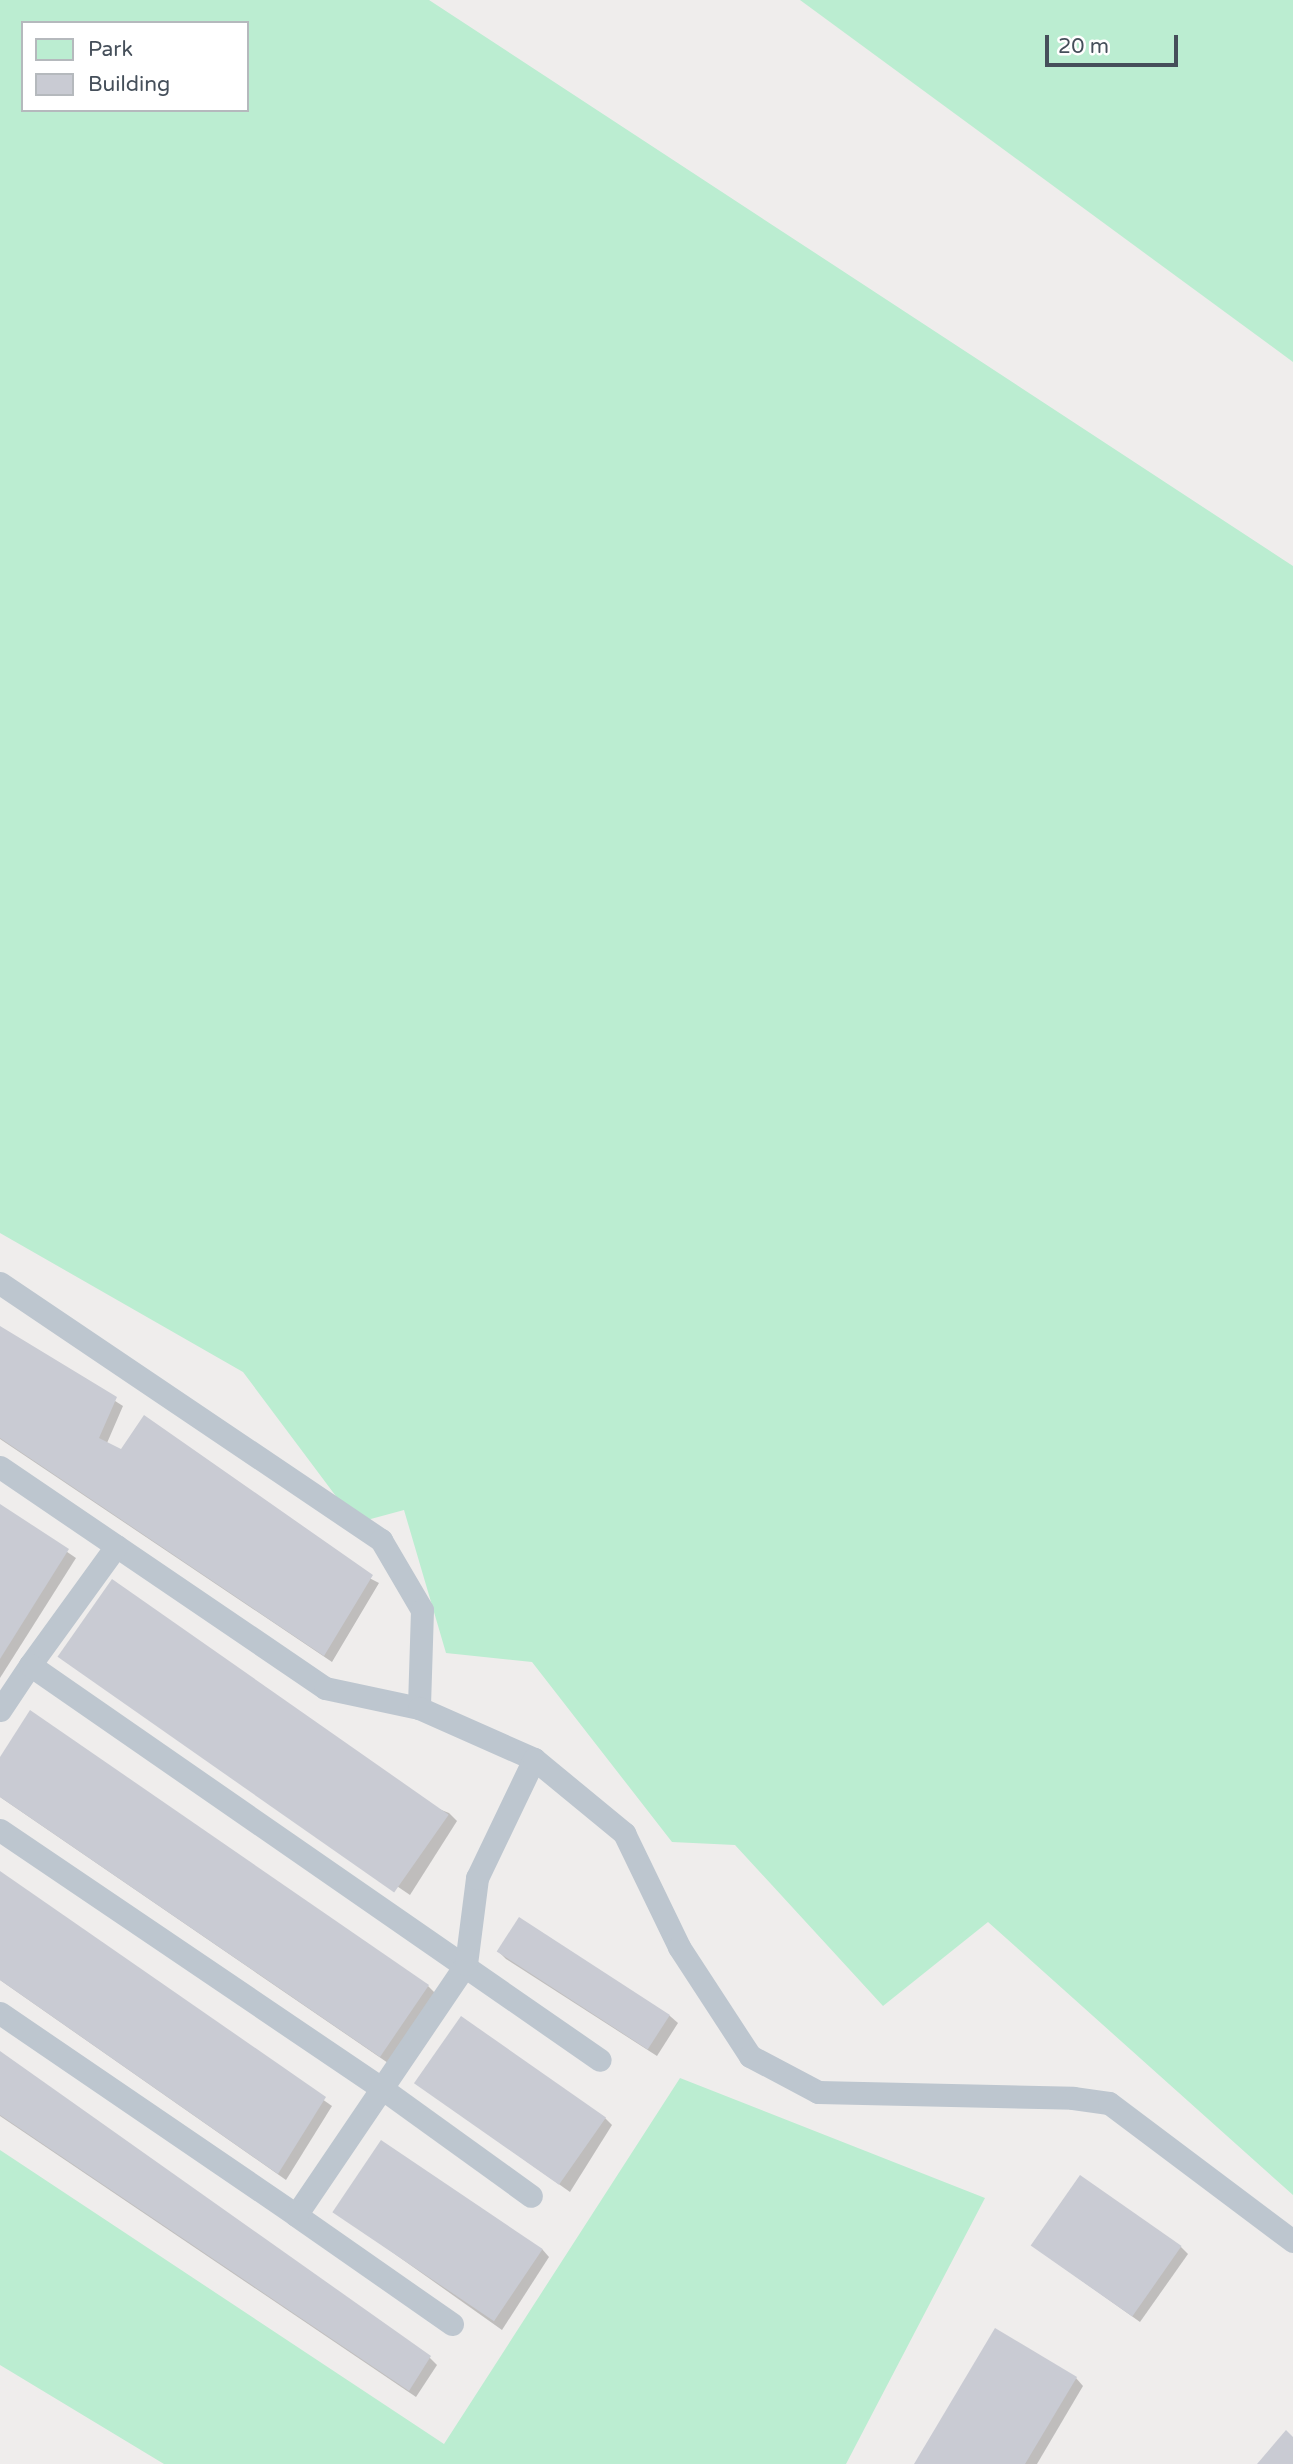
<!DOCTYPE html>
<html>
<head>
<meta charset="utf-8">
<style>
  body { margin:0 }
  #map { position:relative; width:1293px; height:2464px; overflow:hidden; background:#efedec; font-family:"Varela Round",sans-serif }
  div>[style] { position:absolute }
  .green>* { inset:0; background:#bbedd1 }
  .shadow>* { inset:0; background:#0003 }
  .building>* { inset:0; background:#c9cbd3; transform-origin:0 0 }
  .lane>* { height:23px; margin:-11.5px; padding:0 11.5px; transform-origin:11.5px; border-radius:11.5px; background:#bdc6cf }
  span { translate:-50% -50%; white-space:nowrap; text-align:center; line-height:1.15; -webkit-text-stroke:5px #fff; paint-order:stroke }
  .legend { position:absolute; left:21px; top:21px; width:228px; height:91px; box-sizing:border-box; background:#fff; border:2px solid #b5b9bd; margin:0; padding:9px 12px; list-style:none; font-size:21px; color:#454f5a }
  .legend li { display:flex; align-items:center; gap:14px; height:35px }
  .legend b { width:35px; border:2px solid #b5b9bd }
  .scale { position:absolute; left:1045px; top:35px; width:133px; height:32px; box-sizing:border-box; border:4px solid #454f5a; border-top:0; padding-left:9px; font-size:21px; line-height:24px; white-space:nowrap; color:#454f5a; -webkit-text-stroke:5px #fff; paint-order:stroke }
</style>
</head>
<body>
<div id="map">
  <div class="green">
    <div style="clip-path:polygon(evenodd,0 0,429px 0,1293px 566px,1293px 2195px,988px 1922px,883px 2006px,735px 1845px,672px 1842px,532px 1662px,446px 1653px,404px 1510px,356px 1523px,243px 1372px,0 1233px,0 0,23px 23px,247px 23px,247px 110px,23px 110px,23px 23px)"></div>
    <div style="clip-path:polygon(800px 0,1293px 0,1293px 362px)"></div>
    <div style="clip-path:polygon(680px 2078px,985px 2198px,846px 2464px,164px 2464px,0 2365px,0 2150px,444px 2444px)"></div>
  </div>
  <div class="shadow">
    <div style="clip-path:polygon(0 1328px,123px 1406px,107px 1443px,379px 1583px,332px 1662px,0 1439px)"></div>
    <div style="clip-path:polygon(0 1506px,76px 1558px,0 1678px)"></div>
    <div style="clip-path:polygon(63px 1659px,449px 1813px,457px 1821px,410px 1895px)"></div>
    <div style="clip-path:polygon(0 1760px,428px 1986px,435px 1993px,388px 2063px,0 1797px)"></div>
    <div style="clip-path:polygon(0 1873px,332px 2106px,286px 2180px,0 1980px)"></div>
    <div style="clip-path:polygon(520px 1920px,670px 2016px,678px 2023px,657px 2056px,506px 1959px,499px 1952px)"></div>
    <div style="clip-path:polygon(0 2054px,430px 2358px,437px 2365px,416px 2397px,0 2116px)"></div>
    <div style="clip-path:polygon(420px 2086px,605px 2118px,612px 2125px,570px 2192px)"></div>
    <div style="clip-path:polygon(337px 2213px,542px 2249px,549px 2257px,502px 2330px)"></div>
    <div style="clip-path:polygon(1033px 2246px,1181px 2247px,1188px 2254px,1140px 2322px)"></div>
    <div style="clip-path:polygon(1076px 2378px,1083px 2386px,1037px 2464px,916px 2464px)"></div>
  </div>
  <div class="building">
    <div style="clip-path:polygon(0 1326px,117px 1397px,99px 1438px,121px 1449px,144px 1415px,373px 1575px,324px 1656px,0 1438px)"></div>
    <div style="clip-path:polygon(0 1504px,69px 1549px,0 1659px)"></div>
    <div style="left:112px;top:1579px;width:411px;height:95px;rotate:35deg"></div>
    <div style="clip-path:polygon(30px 1710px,429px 1985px,380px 2057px,0 1797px,0 1757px)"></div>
    <div style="clip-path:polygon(0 1871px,326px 2097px,278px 2174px,0 1980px)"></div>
    <div style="left:519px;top:1917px;width:180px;height:41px;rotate:33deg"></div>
    <div style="left:461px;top:2016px;width:177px;height:82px;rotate:35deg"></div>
    <div style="clip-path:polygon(0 2051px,431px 2356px,409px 2391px,0 2115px)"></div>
    <div style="left:381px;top:2140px;width:195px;height:87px;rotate:34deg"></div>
    <div style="left:1080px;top:2175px;width:124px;height:86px;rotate:35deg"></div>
    <div style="clip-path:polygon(995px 2328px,1077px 2377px,1025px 2464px,914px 2464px)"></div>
    <div style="clip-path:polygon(1286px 2430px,1293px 2437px,1293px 2464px,1257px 2464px)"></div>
  </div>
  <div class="lane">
    <div style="left:0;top:1283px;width:460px;rotate:34deg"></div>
    <div style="left:381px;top:1540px;width:81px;rotate:59.6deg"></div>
    <div style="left:422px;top:1610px;width:98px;rotate:91.8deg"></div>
    <div style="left:0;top:1467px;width:393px;rotate:34.2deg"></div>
    <div style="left:325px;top:1688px;width:96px;rotate:12deg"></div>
    <div style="left:419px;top:1708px;width:126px;rotate:23.9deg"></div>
    <div style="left:30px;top:1665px;width:147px;rotate:-54.1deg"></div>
    <div style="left:0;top:1710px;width:54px;rotate:-56.3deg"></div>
    <div style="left:30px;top:1665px;width:693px;rotate:34.72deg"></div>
    <div style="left:0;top:1830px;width:459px;rotate:34.1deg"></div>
    <div style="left:380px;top:2087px;width:186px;rotate:35.8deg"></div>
    <div style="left:0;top:2013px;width:358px;rotate:34.3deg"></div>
    <div style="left:452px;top:2324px;width:190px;rotate:-145.1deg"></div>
    <div style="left:296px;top:2215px;width:303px;rotate:-55.9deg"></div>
    <div style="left:466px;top:1964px;width:87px;rotate:-82.7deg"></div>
    <div style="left:477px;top:1878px;width:132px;rotate:-64.4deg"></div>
    <div style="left:534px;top:1759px;width:117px;rotate:39.4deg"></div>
    <div style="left:624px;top:1833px;width:127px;rotate:64.2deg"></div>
    <div style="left:679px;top:1947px;width:130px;rotate:56.9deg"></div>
    <div style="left:750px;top:2056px;width:77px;rotate:27.9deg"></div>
    <div style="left:818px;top:2092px;width:255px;rotate:1.3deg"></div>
    <div style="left:1073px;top:2098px;width:36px;rotate:8deg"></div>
    <div style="left:1109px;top:2103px;width:230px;rotate:36.9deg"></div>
  </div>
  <ul class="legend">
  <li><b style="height:19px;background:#bbedd1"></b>Park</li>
  <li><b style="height:19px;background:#c9cbd3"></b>Building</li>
  </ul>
  <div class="scale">20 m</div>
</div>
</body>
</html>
